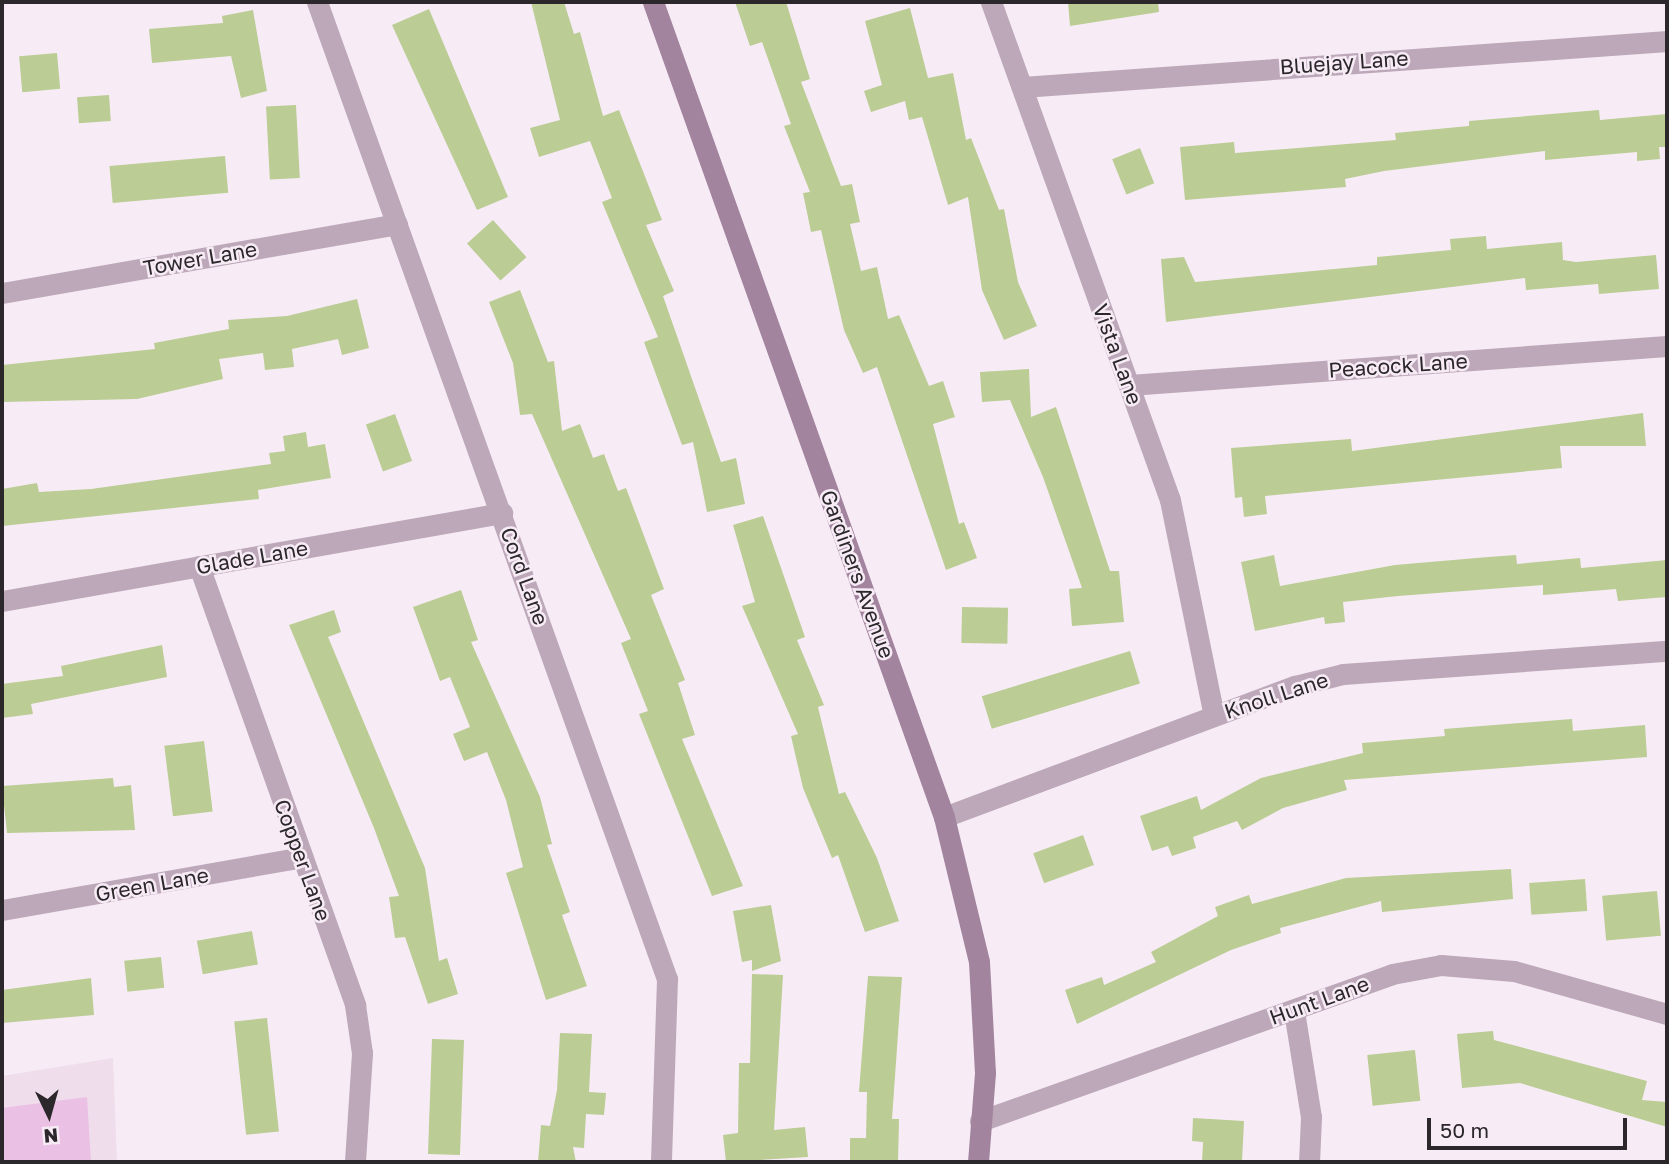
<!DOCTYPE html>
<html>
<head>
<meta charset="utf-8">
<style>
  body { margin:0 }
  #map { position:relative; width:1669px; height:1164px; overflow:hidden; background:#f7ecf6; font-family:"Golos Text",sans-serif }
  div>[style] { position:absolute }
  .built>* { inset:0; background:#efddec }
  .green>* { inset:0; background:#ebc0e5 }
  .building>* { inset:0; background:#bbcc94; transform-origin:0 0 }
  .minor>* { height:21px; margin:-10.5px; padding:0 10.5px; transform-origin:10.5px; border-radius:10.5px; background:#bda8ba }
  .secondary>* { height:21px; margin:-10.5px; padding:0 10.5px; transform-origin:10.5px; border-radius:10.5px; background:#a3849f }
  span { translate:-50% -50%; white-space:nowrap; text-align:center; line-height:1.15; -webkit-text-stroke:5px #f7ecf6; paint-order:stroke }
  .street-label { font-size:21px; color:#2b272b }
  .frame { position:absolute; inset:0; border:4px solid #2b272b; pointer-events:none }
  .north { position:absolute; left:14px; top:1080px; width:70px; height:70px; -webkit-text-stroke:5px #f7ecf6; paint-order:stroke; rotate:175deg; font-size:19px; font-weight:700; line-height:28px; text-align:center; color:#2b272b }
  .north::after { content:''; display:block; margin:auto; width:24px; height:32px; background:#2b272b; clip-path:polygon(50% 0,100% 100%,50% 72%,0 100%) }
  .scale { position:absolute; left:1427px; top:1118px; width:200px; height:32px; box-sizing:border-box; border:4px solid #2b272b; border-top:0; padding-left:9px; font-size:21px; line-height:24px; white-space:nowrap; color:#2b272b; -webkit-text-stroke:5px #f7ecf6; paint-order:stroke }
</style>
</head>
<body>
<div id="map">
  <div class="built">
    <div style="clip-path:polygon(113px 1058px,117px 1162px,2px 1162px,2px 1076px)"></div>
  </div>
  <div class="green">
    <div style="clip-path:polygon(87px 1097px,91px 1162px,2px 1162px,2px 1108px)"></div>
  </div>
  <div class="building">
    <div style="clip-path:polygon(531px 2px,564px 2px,574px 34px,580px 32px,603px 116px,619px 110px,662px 220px,646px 225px,674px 291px,663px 296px,721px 462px,736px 458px,745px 504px,707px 512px,693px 442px,682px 445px,644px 342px,658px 337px,602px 202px,612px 198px,590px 141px,539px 157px,530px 128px,560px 120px)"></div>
    <div style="clip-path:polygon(735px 2px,786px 2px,810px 79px,801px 82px,841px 186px,852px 184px,860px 222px,850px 224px,861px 271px,877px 267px,888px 319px,899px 315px,929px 386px,943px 381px,955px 417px,933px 424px,959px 524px,964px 522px,977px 558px,946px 570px,877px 367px,863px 373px,844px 330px,821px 230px,811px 232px,803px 193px,810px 192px,784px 126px,791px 124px,762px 42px,750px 46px)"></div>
    <div style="clip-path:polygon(1068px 2px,1158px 2px,1159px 12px,1070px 26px)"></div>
    <div style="clip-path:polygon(910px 8px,928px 78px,953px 73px,966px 140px,971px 138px,999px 210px,1004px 209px,1018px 282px,1037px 326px,1004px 340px,982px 290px,968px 197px,948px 205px,922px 117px,909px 120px,905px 101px,871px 112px,864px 91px,882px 85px,865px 21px)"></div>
    <div style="clip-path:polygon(429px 9px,508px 197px,477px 210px,392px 25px)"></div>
    <div style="clip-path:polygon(253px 10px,267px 91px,241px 98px,231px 56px,152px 63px,149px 29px,223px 23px,222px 16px)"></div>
    <div style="left:57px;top:53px;width:36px;height:38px;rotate:85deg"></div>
    <div style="left:109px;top:95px;width:26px;height:32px;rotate:86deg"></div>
    <div style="left:296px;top:105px;width:73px;height:30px;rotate:87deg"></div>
    <div style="clip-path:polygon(1599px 110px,1600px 120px,1667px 114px,1667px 147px,1659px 147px,1660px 159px,1637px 161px,1637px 152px,1545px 160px,1545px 151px,1384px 171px,1345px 179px,1346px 187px,1185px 200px,1180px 147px,1234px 142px,1235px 153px,1396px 140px,1395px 133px,1469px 126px,1469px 121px)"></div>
    <div style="left:1140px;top:148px;width:38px;height:30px;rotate:68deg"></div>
    <div style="left:225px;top:156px;width:37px;height:116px;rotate:85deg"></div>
    <div style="left:493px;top:220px;width:50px;height:35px;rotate:48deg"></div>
    <div style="clip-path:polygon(1486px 236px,1487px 249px,1562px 242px,1563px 260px,1576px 262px,1656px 255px,1659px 289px,1599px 294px,1598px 284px,1526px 290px,1525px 278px,1166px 322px,1161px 259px,1184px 257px,1195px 282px,1377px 265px,1377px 257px,1451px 250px,1450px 239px)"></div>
    <div style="clip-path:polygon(520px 290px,548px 362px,554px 361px,562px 431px,580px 424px,593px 458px,604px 454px,618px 491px,626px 488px,664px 589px,651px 595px,685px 680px,678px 683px,695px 735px,682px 739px,743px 886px,712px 896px,639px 714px,648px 711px,621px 643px,631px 639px,532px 414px,520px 415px,513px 363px,489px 302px)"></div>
    <div style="clip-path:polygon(357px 299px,369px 348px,342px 355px,338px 339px,292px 349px,294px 367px,265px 370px,263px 353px,219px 359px,223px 379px,137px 399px,2px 402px,2px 365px,155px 349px,154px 343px,229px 329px,228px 320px,287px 316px)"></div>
    <div style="clip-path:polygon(1029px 369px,1031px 417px,1056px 407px,1110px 571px,1119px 571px,1124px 622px,1072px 626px,1069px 589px,1082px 588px,1043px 477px,1010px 400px,982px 402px,980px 372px)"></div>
    <div style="clip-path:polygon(1643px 413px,1646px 446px,1560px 446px,1562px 468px,1265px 496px,1267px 514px,1244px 517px,1242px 497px,1235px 498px,1231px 448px,1351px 439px,1352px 451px)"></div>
    <div style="left:395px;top:414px;width:50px;height:31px;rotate:70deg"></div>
    <div style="clip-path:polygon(306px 432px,308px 447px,325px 444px,331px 478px,258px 490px,259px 499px,2px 526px,2px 489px,37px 483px,39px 492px,91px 489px,271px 464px,269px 453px,285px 451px,283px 436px)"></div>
    <div style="clip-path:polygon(763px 516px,805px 637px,797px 640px,824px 705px,818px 707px,839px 794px,845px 792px,877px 858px,899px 921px,865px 932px,838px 855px,832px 858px,803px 788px,791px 736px,798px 734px,742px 606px,755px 602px,733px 525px)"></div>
    <div style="clip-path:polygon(1274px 555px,1280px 586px,1395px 565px,1488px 557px,1516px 555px,1517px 564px,1580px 558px,1581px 568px,1667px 560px,1667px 597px,1618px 601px,1616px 589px,1543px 595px,1543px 585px,1398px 596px,1343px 602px,1345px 622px,1325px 624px,1324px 617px,1255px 631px,1241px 562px)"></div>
    <div style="clip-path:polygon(461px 590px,478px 640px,471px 642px,540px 797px,552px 844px,547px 845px,570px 912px,562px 915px,587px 986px,546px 1000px,506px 873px,523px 867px,506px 800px,487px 752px,464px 761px,453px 734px,470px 727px,450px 677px,440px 681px,413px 607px)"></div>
    <div style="left:962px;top:607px;width:46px;height:36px;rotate:1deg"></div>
    <div style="clip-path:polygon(334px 610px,341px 632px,328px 637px,425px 868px,439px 961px,447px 958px,458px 994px,428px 1004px,405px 937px,395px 938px,389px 897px,399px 896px,374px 828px,289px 625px)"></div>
    <div style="clip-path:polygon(162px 645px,167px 677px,31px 704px,33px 714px,2px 718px,2px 684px,63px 676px,61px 666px)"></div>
    <div style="left:1130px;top:651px;width:34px;height:155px;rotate:73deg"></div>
    <div style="clip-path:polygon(1572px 719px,1573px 731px,1645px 725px,1647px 757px,1344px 780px,1347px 790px,1283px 808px,1242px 830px,1237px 821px,1193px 837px,1196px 848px,1172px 856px,1168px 846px,1152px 851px,1140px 816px,1197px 796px,1201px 810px,1261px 778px,1363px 753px,1362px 743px,1445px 736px,1444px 729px)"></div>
    <div style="left:204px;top:741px;width:71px;height:40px;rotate:83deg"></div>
    <div style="clip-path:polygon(113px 778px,114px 787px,131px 785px,135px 830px,7px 833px,2px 786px)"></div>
    <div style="left:1083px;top:835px;width:32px;height:53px;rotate:70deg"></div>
    <div style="clip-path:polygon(1511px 869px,1513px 899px,1382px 912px,1381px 901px,1280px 928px,1281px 933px,1231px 950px,1077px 1024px,1065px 990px,1102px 977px,1104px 985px,1156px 962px,1151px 952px,1218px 916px,1215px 907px,1249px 895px,1252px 904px,1346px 878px)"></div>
    <div style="left:1585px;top:879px;width:32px;height:56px;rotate:86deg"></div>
    <div style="left:1657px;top:891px;width:45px;height:55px;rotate:85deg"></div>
    <div style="clip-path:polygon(771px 905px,781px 961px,752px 971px,752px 960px,742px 962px,733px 911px)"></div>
    <div style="left:252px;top:931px;width:34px;height:56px;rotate:80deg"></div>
    <div style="left:161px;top:957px;width:31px;height:37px;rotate:84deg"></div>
    <div style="clip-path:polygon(752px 974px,783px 975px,774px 1130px,805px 1127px,808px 1157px,726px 1162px,723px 1135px,738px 1133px,739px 1063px,750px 1063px)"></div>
    <div style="clip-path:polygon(868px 976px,902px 977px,892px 1119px,899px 1119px,898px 1162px,850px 1162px,850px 1138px,866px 1138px,867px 1092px,859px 1092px)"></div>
    <div style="clip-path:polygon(91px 978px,94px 1015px,2px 1023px,2px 990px)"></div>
    <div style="left:267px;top:1018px;width:114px;height:33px;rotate:84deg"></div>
    <div style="clip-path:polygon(1493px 1031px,1494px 1040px,1647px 1081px,1642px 1100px,1667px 1102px,1667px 1127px,1520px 1083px,1462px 1088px,1457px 1034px)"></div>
    <div style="clip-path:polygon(560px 1033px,592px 1034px,589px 1092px,606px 1093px,604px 1115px,586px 1114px,584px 1148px,573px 1147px,576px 1162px,538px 1162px,541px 1125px,550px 1126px,557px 1090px)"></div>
    <div style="left:432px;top:1039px;width:32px;height:115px;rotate:2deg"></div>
    <div style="left:1415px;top:1050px;width:51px;height:48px;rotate:84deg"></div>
    <div style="clip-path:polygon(1193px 1118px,1244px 1121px,1242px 1162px,1202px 1162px,1203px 1142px,1192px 1141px)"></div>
  </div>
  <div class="minor">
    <div style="left:317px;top:2px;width:1038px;rotate:70.29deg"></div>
    <div style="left:667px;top:979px;width:183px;rotate:91.9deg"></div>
    <div style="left:991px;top:2px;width:529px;rotate:70.23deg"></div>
    <div style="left:1170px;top:500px;width:220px;rotate:78.5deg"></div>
    <div style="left:1022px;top:87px;width:647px;rotate:-4.08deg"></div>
    <div style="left:2px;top:293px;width:401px;rotate:-9.9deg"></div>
    <div style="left:1129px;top:385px;width:539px;rotate:-4.15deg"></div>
    <div style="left:199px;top:566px;width:466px;rotate:70.4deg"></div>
    <div style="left:355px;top:1005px;width:49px;rotate:81.7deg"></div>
    <div style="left:362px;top:1053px;width:109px;rotate:93.7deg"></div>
    <div style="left:2px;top:601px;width:508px;rotate:-9.98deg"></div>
    <div style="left:944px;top:817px;width:375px;rotate:-20.5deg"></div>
    <div style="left:1295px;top:686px;width:49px;rotate:-14deg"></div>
    <div style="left:1343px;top:674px;width:325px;rotate:-4.1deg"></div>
    <div style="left:2px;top:910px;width:305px;rotate:-10deg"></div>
    <div style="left:1294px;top:1011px;width:107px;rotate:80.9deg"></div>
    <div style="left:1311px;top:1117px;width:45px;rotate:92.5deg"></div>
    <div style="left:980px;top:1121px;width:437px;rotate:-19.6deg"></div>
    <div style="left:1392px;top:974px;width:50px;rotate:-10.4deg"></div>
    <div style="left:1441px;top:965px;width:73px;rotate:4.7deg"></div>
    <div style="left:1514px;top:971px;width:159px;rotate:15.7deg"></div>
  </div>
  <div class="secondary">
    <div style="left:653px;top:2px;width:865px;rotate:70.35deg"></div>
    <div style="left:944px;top:817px;width:149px;rotate:76.4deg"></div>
    <div style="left:979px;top:962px;width:111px;rotate:86.9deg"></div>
    <div style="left:985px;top:1073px;width:89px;rotate:94.5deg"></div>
  </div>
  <div class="street-label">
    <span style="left:1344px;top:62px;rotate:-4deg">Bluejay Lane</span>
    <span style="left:200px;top:258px;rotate:-10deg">Tower Lane</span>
    <span style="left:1118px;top:354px;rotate:70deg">Vista Lane</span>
    <span style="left:1398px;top:365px;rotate:-4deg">Peacock Lane</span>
    <span style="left:252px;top:557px;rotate:-10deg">Glade Lane</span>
    <span style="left:858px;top:574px;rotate:70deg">Gardiners Avenue</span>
    <span style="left:525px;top:576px;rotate:70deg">Cord Lane</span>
    <span style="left:1276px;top:695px;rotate:-18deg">Knoll Lane</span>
    <span style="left:303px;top:860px;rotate:70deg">Copper Lane</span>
    <span style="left:152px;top:884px;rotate:-10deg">Green Lane</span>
    <span style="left:1319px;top:1000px;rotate:-20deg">Hunt Lane</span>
  </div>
  <div class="frame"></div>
  <div class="north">N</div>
  <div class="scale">50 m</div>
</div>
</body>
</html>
